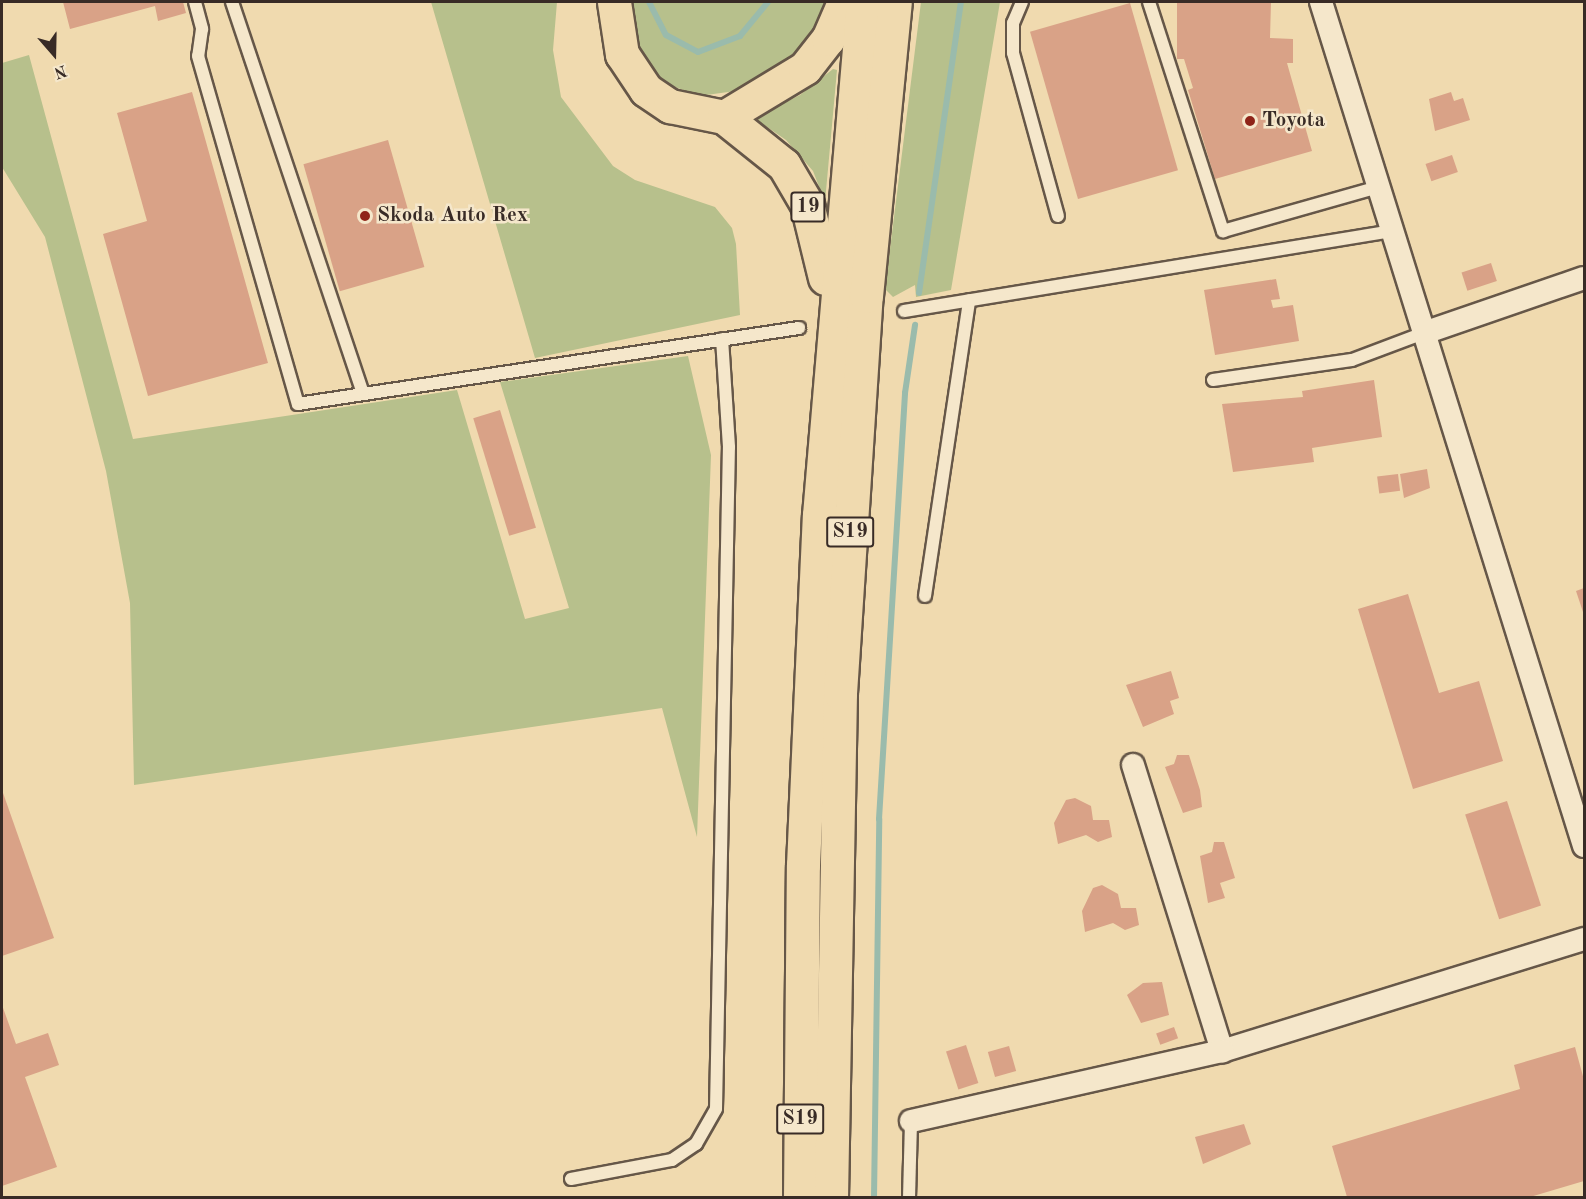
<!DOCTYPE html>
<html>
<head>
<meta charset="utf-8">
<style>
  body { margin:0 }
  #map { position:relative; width:1586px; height:1199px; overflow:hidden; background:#f0daaf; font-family:"Old Standard TT",serif }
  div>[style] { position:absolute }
  .green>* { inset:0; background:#b7c08c }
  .stream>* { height:6px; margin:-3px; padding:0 3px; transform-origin:3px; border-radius:3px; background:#9abbac }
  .building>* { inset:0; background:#d9a287; transform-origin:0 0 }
  .roads { filter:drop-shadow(2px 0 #665748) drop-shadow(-2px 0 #665748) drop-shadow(0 2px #665748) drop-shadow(0 -2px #665748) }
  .service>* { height:12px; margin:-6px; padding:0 6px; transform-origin:6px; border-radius:6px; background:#f5e7cb }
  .minor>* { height:22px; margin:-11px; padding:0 11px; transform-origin:11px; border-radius:11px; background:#f5e7cb }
  .motorway>* { height:33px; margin:-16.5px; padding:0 16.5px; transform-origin:16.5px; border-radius:16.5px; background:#f0daaf }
  .dots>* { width:16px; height:16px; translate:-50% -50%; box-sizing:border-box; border:3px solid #f5e7cb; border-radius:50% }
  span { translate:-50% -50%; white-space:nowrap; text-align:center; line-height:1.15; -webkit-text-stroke:5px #f5e7cb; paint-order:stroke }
  .shield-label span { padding:2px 4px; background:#f5e7cb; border:2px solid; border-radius:4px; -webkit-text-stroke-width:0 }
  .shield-label { font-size:20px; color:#382b26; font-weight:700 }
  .poi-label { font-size:21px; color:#382b26; font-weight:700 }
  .left { translate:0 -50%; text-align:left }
  .frame { position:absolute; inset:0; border:3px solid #382b26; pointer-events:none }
  .north { position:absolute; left:24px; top:24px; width:60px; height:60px; -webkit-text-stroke:4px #f5e7cb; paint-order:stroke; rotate:160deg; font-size:16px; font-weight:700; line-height:24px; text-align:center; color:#382b26 }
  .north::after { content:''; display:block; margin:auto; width:21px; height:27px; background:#382b26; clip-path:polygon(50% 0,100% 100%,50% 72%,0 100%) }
</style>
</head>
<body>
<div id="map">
  <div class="green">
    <div style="clip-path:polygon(431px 2px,557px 2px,553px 50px,561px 97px,613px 166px,635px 180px,715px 207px,732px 228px,736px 244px,740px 315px,535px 358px)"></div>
    <div style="clip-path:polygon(629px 2px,833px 2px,813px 45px,750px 89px,699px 96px,667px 84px,650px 69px,635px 41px)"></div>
    <div style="clip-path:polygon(921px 2px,1000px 2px,951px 290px,916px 297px,915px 285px,893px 297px,885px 289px)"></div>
    <div style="clip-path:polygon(29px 55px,133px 439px,457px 390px,525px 619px,569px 608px,500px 382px,688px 356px,711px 455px,697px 837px,662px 708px,134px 785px,130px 603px,106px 471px,45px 237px,2px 167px,2px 63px)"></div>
    <div style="clip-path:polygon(833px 69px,837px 70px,825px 202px,813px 171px,786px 140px,754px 118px,800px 95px)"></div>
  </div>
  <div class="stream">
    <div style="left:649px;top:2px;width:37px;rotate:63deg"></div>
    <div style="left:666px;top:35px;width:36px;rotate:28deg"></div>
    <div style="left:698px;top:52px;width:45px;rotate:-20.9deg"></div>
    <div style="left:740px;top:36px;width:44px;rotate:-50.5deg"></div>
    <div style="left:919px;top:293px;width:294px;rotate:-81.8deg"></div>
    <div style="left:874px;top:1198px;width:379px;rotate:-89.2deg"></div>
    <div style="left:879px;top:819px;width:427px;rotate:-86.5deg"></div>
    <div style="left:905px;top:393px;width:69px;rotate:-81.6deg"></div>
  </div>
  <div class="building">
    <div style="clip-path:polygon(63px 2px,183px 2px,186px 13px,158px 21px,155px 6px,70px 29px)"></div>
    <div style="clip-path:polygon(1177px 2px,1271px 2px,1270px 38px,1293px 39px,1293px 63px,1287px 63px,1312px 151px,1215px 179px,1188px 90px,1193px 88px,1184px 59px,1177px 59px)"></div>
    <div style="left:1130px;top:3px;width:174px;height:104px;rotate:74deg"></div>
    <div style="clip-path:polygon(192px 92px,268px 363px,148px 396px,103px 234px,147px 221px,117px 113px)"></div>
    <div style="clip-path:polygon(1451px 92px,1454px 101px,1463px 98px,1470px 120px,1435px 131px,1429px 99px)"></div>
    <div style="left:388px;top:140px;width:132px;height:88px;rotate:74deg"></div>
    <div style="left:1452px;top:155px;width:18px;height:28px;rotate:71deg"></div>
    <div style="left:1491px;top:263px;width:19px;height:31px;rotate:72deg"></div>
    <div style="clip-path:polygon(1276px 279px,1280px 299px,1271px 300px,1273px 308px,1293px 305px,1299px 341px,1215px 355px,1204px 290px)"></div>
    <div style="clip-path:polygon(1374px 380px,1382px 437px,1312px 448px,1314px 462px,1233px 472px,1222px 404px,1303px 397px,1302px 391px)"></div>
    <div style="left:500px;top:410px;width:123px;height:28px;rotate:73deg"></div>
    <div style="clip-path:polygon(1427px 469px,1430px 488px,1404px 498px,1400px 474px)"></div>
    <div style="left:1398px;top:474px;width:17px;height:21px;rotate:83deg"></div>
    <div style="clip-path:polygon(1584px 588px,1584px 615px,1576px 591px)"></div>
    <div style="clip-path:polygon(1408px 594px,1439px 693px,1479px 681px,1503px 761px,1413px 789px,1358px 609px)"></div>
    <div style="clip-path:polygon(1171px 671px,1179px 698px,1170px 701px,1174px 714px,1143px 727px,1126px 685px)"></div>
    <div style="clip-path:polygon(1177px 755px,1189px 755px,1200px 790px,1202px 807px,1183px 813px,1165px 767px,1174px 764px)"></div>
    <div style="clip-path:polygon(2px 790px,54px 938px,2px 956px)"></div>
    <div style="clip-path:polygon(1075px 798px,1091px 806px,1093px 820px,1109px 820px,1112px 837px,1098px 842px,1086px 835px,1058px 844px,1054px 823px,1066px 800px)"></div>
    <div style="left:1507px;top:801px;width:110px;height:44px;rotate:72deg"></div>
    <div style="clip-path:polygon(1214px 842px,1224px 842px,1235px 878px,1220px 883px,1225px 898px,1208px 903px,1200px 856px,1212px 852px)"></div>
    <div style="clip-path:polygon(1102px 885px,1118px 894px,1121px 908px,1136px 908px,1139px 925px,1125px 930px,1113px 923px,1085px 932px,1082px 911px,1093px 888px)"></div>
    <div style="clip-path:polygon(1162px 982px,1169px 1015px,1141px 1023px,1127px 995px,1143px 983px)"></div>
    <div style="clip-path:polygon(2px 1005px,16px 1044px,48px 1033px,59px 1065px,25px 1077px,57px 1167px,2px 1186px)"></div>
    <div style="left:1174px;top:1027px;width:12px;height:19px;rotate:70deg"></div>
    <div style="left:966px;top:1045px;width:40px;height:21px;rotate:72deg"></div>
    <div style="left:1009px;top:1046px;width:26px;height:22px;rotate:74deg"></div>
    <div style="clip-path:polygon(1575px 1047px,1584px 1080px,1584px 1181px,1530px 1197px,1347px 1197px,1332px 1146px,1520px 1089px,1514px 1065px)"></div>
    <div style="clip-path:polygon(1244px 1124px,1251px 1144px,1203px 1164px,1195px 1137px)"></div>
  </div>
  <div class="roads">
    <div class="service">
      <div style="left:195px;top:2px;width:28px;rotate:75deg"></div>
      <div style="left:202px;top:29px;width:27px;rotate:98deg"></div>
      <div style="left:198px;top:56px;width:362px;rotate:74deg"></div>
      <div style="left:298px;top:404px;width:507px;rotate:-8.63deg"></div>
      <div style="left:232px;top:2px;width:412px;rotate:71.5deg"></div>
      <div style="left:1022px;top:2px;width:23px;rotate:113deg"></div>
      <div style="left:1013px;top:23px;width:30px;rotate:90deg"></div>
      <div style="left:1013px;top:53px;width:169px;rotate:74.6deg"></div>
      <div style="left:1149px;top:2px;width:241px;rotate:72.1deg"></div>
      <div style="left:1223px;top:231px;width:161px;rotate:-15.8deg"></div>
      <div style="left:904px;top:311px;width:494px;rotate:-9.3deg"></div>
      <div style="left:1213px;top:380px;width:140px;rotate:-8.2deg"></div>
      <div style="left:1352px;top:360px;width:77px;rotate:-20.6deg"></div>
      <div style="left:925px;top:596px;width:299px;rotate:-81.5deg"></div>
      <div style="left:571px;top:1179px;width:103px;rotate:-10.7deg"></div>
      <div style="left:672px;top:1160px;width:29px;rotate:-34deg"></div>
      <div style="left:696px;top:1144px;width:40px;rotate:-60.3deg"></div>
      <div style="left:716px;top:1109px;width:662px;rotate:-88.88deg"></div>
      <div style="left:729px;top:447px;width:108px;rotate:-93.7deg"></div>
      <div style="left:909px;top:1198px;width:77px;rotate:-88.5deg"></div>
    </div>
    <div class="minor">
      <div style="left:1321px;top:2px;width:884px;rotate:72.69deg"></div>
      <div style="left:1424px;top:333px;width:169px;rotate:-19deg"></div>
      <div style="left:1133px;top:765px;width:300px;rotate:72.7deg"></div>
      <div style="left:1222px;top:1051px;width:379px;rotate:-17.2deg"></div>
      <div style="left:911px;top:1121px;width:319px;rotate:-12.7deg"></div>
    </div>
    <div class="motorway">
      <div style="left:614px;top:2px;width:53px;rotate:81.3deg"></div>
      <div style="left:622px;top:54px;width:43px;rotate:56.3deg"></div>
      <div style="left:646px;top:90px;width:29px;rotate:34deg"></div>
      <div style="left:670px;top:106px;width:55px;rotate:11.5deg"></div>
      <div style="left:724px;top:117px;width:77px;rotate:38.7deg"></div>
      <div style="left:784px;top:165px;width:45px;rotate:59.5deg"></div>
      <div style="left:807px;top:204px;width:76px;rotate:76.3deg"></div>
      <div style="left:724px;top:117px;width:95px;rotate:-31.2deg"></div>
      <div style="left:805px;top:68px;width:37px;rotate:-52deg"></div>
      <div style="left:828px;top:39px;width:40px;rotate:-66.6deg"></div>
      <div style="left:800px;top:1198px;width:333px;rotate:-89.5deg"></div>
      <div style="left:803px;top:865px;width:350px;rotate:-87.4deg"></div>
      <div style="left:819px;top:515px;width:515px;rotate:-85.1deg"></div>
      <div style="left:831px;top:1198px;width:505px;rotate:-88.98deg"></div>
      <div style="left:840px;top:693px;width:398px;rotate:-86.3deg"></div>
      <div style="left:866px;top:296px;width:295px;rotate:-84.4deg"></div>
    </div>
  </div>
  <div class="dots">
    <div style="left:1250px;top:121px;background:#8f2418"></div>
    <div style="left:365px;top:216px;background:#8f2418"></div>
  </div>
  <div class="shield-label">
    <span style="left:808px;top:207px">19</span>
    <span style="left:850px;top:532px">S19</span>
    <span style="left:800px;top:1119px">S19</span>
  </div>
  <div class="poi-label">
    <span class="left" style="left:1262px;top:121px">Toyota</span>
    <span class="left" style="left:377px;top:216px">Skoda Auto Rex</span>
  </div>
  <div class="frame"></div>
  <div class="north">N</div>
</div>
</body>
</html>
